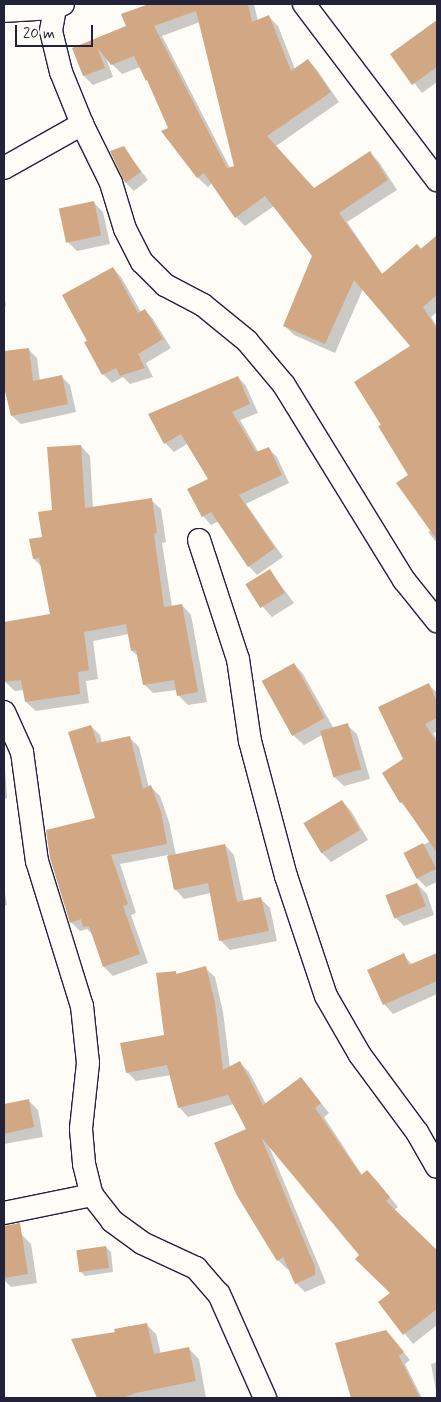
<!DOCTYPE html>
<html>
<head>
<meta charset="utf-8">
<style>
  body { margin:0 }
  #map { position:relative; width:441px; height:1402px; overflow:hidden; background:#fdfcf7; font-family:Mynerve,sans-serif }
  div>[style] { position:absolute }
  .shadow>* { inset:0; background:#0003 }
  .building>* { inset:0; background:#d1a883; transform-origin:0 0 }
  .roads { filter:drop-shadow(1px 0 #22223b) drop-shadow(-1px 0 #22223b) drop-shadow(0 1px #22223b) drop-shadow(0 -1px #22223b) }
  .street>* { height:22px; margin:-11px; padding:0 11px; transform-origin:11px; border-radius:11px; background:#fdfcf7 }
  span { translate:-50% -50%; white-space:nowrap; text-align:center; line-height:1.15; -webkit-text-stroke:5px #fdfcf7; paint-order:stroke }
  .frame { position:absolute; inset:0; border:5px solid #22223b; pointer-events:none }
  .scale { position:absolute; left:15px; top:25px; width:78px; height:22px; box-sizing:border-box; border:2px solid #22223b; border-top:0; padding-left:6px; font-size:15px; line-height:18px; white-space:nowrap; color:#22223b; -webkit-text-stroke:4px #fdfcf7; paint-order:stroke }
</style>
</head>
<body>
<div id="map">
  <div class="shadow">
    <div style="clip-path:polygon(evenodd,153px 4px,254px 4px,258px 21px,269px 17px,278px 26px,295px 69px,308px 60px,317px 70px,339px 102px,276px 146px,314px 189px,370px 153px,379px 162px,397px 190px,347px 222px,383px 275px,434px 239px,437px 242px,437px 312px,431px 317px,437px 326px,437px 543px,428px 532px,432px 530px,409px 475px,383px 425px,412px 346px,363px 289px,335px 353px,294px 335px,284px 325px,314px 256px,274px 206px,245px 226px,236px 217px,212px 183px,208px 187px,198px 178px,163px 132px,170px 129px,151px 84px,140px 67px,122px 74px,106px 58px,113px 77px,93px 85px,84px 76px,73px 48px,128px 27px,123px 15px,153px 4px,200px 22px,235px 166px,230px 168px,162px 36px,200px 22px)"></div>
    <div style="clip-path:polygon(437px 21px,437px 82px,422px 93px,392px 54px)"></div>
    <div style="clip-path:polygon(123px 147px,148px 180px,134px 191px,126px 183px,112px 152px)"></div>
    <div style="clip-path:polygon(94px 203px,103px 212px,110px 244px,77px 251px,68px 242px,61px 209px)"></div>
    <div style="clip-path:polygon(113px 268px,121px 277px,141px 312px,145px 310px,153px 319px,171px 348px,146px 363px,153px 377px,130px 384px,123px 377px,112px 383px,103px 374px,86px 343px,89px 341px)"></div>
    <div style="clip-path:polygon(4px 293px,6px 306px,4px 307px)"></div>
    <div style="clip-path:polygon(28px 349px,37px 358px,40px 381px,61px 376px,70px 385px,76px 412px,21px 424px,12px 416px,4px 382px,4px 353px)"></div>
    <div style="clip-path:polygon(238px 377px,246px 386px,258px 413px,240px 420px,259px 453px,268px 448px,277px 457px,289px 483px,246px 504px,283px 557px,257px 575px,249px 566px,219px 521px,211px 525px,203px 516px,209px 479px,187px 444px,174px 452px,165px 443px)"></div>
    <div style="clip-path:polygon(81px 446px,90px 456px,93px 508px,151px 500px,161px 509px,166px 542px,162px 543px,172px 607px,182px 605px,191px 615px,207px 702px,188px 705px,179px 696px,177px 690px,153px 693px,144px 684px,139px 657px,132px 651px,129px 634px,93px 641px,98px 679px,86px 681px,89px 703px,36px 711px,26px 702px,24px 690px,15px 691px,5px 682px,4px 623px,51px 615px,42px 567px,34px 559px)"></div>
    <div style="clip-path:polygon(270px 571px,294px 603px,272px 617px,263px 607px)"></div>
    <div style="clip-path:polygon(294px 664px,303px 674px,334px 729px,347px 725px,357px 734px,370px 779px,344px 786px,334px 777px,322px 735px,304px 745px,294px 736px,264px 682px)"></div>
    <div style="clip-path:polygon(428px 684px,437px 693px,437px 732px,433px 733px,437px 739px,437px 882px,426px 887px,417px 878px,405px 854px,431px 841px,401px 802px,404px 760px)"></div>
    <div style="clip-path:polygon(91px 726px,100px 735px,102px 743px,130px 738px,139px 747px,149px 788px,151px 787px,160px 796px,169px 822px,176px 855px,225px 845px,234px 855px,244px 902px,261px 899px,270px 908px,277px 941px,230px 950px,221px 941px,211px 893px,184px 899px,175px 889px,168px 855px,120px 864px,136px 913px,131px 915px,148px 963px,113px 976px,104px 967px,93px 935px,87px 929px,80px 931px,71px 922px,96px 819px)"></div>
    <div style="clip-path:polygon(4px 752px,7px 798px,4px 799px)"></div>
    <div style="clip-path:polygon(342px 801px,351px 811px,368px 840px,331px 862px,321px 852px,305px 823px)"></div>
    <div style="clip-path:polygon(417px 884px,427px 894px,434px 915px,404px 926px,395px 917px)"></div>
    <div style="clip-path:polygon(4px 888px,7px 905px,4px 906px)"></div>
    <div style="clip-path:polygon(403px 955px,413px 965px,434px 956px,437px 959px,437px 994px,393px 1014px,384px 1004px)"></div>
    <div style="clip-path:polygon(205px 968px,215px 977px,223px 1012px,230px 1068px,240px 1063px,249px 1072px,266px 1104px,301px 1078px,329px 1113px,324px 1117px,362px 1175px,367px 1171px,376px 1180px,398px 1207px,394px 1210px,437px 1252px,437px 1325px,413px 1344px,380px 1302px,392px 1293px,269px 1146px,326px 1283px,305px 1292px,296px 1283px,289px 1268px,287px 1269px,278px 1260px,247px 1130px,234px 1104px,188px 1117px,179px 1107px,171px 1075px,136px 1081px,127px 1072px,166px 1036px,175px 972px,178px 975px)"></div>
    <div style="clip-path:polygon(28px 1100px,38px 1110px,43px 1137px,4px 1144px,4px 1105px)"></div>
    <div style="clip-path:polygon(21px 1234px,31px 1244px,37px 1283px,11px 1287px,4px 1280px,4px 1237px)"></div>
    <div style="clip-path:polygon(106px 1247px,111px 1252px,113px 1272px,85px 1276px,80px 1271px)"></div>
    <div style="clip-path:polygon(146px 1324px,156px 1334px,161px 1354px,189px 1349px,199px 1359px,206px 1398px,98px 1398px,73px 1340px,117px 1333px)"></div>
    <div style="clip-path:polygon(386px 1331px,410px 1360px,405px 1364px,422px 1398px,377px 1398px,369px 1384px)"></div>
    <div style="clip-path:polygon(437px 1362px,437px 1396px,431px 1364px)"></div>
  </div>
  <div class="building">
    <div style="clip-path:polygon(evenodd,149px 4px,248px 4px,252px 22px,269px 15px,291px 71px,308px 59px,331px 92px,267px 136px,314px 188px,370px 151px,388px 180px,339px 213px,382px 274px,417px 244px,421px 249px,437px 235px,437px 295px,423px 307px,437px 329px,437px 540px,396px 483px,408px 475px,378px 426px,381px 425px,354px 382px,410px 346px,354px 280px,325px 344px,283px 326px,312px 256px,265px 196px,235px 218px,204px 173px,197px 178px,161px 131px,168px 128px,147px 80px,146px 81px,134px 56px,111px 65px,97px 47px,105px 68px,83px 76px,72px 48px,126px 26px,121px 14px,149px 4px,196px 11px,234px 166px,227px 168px,154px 26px,196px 11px)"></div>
    <div style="clip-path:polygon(437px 20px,437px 67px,412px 85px,390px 54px)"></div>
    <div style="clip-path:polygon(124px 146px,141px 172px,125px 183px,110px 151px)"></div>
    <div style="left:94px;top:201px;width:35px;height:36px;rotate:78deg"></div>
    <div style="clip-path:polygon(113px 267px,138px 313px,145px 309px,163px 339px,138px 354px,145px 368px,120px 376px,116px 368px,102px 375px,84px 342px,87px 341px,62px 295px)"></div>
    <div style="clip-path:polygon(29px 348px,33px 381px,62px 375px,68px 404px,11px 416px,4px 387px,4px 351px)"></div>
    <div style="clip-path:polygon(238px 376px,250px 404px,232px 412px,256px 452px,269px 447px,282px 475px,239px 495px,275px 548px,248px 567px,211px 512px,202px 517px,187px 489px,208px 479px,181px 434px,164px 444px,148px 414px)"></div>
    <div style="clip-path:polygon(81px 445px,85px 508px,152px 498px,157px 533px,154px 534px,164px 607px,182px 604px,198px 692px,177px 696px,174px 680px,143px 685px,136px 650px,131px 651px,126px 624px,84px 632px,89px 670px,78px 672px,80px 694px,25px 702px,21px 680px,4px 682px,4px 622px,50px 614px,39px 558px,33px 559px,29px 539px,42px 537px,38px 512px,52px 510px,47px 447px)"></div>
    <div style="left:270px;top:569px;width:28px;height:29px;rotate:58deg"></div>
    <div style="left:294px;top:663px;width:63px;height:37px;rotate:61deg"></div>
    <div style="clip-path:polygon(429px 683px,437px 702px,437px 718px,425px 724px,437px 743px,437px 853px,402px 802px,400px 803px,382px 773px,403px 759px,378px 707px)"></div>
    <div style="left:348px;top:723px;width:48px;height:29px;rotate:74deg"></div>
    <div style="clip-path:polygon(91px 725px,97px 743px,130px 736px,143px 789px,151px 785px,161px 812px,167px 844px,111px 855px,128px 904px,123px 906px,140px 954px,103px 967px,89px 926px,83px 927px,81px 919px,70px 923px,50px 858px,46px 830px,95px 818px,68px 732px)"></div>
    <div style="left:342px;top:800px;width:35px;height:45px;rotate:59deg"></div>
    <div style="left:423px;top:843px;width:29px;height:22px;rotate:63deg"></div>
    <div style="clip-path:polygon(225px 844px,237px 902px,261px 897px,269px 931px,219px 941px,208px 883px,174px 890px,167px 856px)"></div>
    <div style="left:417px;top:883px;width:25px;height:34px;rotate:69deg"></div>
    <div style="clip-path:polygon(404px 953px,409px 965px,437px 953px,437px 981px,383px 1005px,367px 970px)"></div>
    <div style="clip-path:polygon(206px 966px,215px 1003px,223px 1070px,240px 1061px,263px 1105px,301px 1077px,321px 1103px,315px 1108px,361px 1175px,367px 1170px,390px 1197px,386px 1201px,437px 1250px,437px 1309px,403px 1335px,378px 1302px,390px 1293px,355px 1259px,359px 1255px,261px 1137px,315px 1267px,315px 1275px,295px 1284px,283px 1257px,277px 1261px,236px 1194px,214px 1143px,246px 1129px,228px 1095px,178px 1108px,167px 1065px,126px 1073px,120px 1043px,164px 1035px,156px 973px,176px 971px,176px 974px)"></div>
    <div style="clip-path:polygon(29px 1099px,34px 1127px,4px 1134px,4px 1104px)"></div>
    <div style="clip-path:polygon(20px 1223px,28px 1274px,4px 1278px,4px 1226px)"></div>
    <div style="left:106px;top:1246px;width:22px;height:30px;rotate:82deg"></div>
    <div style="clip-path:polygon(147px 1323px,154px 1354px,189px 1347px,196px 1381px,136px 1393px,123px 1398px,97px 1398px,71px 1339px,115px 1332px,114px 1329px)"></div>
    <div style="clip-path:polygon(386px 1330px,404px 1352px,399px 1356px,420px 1398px,351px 1398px,335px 1343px)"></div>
  </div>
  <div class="roads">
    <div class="street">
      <div style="left:63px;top:4px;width:9px;rotate:153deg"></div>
      <div style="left:55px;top:8px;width:23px;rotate:100deg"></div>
      <div style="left:51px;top:31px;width:42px;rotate:76.3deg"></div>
      <div style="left:61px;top:72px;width:56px;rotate:68deg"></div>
      <div style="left:82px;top:124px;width:66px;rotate:63.8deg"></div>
      <div style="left:111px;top:183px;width:48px;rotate:73.1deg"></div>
      <div style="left:125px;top:229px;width:37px;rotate:63deg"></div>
      <div style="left:142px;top:262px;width:33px;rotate:45deg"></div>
      <div style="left:165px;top:285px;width:43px;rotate:27.8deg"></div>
      <div style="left:203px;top:305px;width:57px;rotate:39.3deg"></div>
      <div style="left:247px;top:341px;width:57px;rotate:49.9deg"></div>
      <div style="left:284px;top:385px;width:229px;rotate:58.4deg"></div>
      <div style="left:404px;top:580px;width:53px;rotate:51.2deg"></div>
      <div style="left:304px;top:4px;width:221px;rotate:52.9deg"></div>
      <div style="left:4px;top:11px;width:51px;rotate:-3.4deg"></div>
      <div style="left:4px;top:168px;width:90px;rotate:-29.4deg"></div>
      <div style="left:199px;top:540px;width:125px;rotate:71.9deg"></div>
      <div style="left:238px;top:659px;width:83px;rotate:81.7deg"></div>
      <div style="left:250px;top:741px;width:140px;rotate:75.1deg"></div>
      <div style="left:286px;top:876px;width:126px;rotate:71.6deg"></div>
      <div style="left:326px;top:996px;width:68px;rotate:60deg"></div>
      <div style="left:360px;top:1055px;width:96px;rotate:53.5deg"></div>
      <div style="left:417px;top:1132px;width:40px;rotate:60.3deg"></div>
      <div style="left:4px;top:712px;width:44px;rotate:65.8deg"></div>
      <div style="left:22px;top:752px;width:110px;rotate:82.2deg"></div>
      <div style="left:37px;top:861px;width:152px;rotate:72.8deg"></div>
      <div style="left:82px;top:1006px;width:57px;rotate:84deg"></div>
      <div style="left:88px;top:1063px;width:66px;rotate:96.1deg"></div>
      <div style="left:81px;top:1129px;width:35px;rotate:85deg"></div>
      <div style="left:84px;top:1164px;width:32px;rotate:76deg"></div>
      <div style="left:92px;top:1195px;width:33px;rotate:52deg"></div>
      <div style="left:112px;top:1221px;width:37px;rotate:36deg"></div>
      <div style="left:142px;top:1243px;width:60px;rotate:24.8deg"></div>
      <div style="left:196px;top:1268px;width:35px;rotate:49deg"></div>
      <div style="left:219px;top:1294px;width:114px;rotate:66.1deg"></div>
      <div style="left:4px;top:1213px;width:90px;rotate:-11.6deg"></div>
    </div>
  </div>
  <div class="frame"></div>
  <div class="scale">20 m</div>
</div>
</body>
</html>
